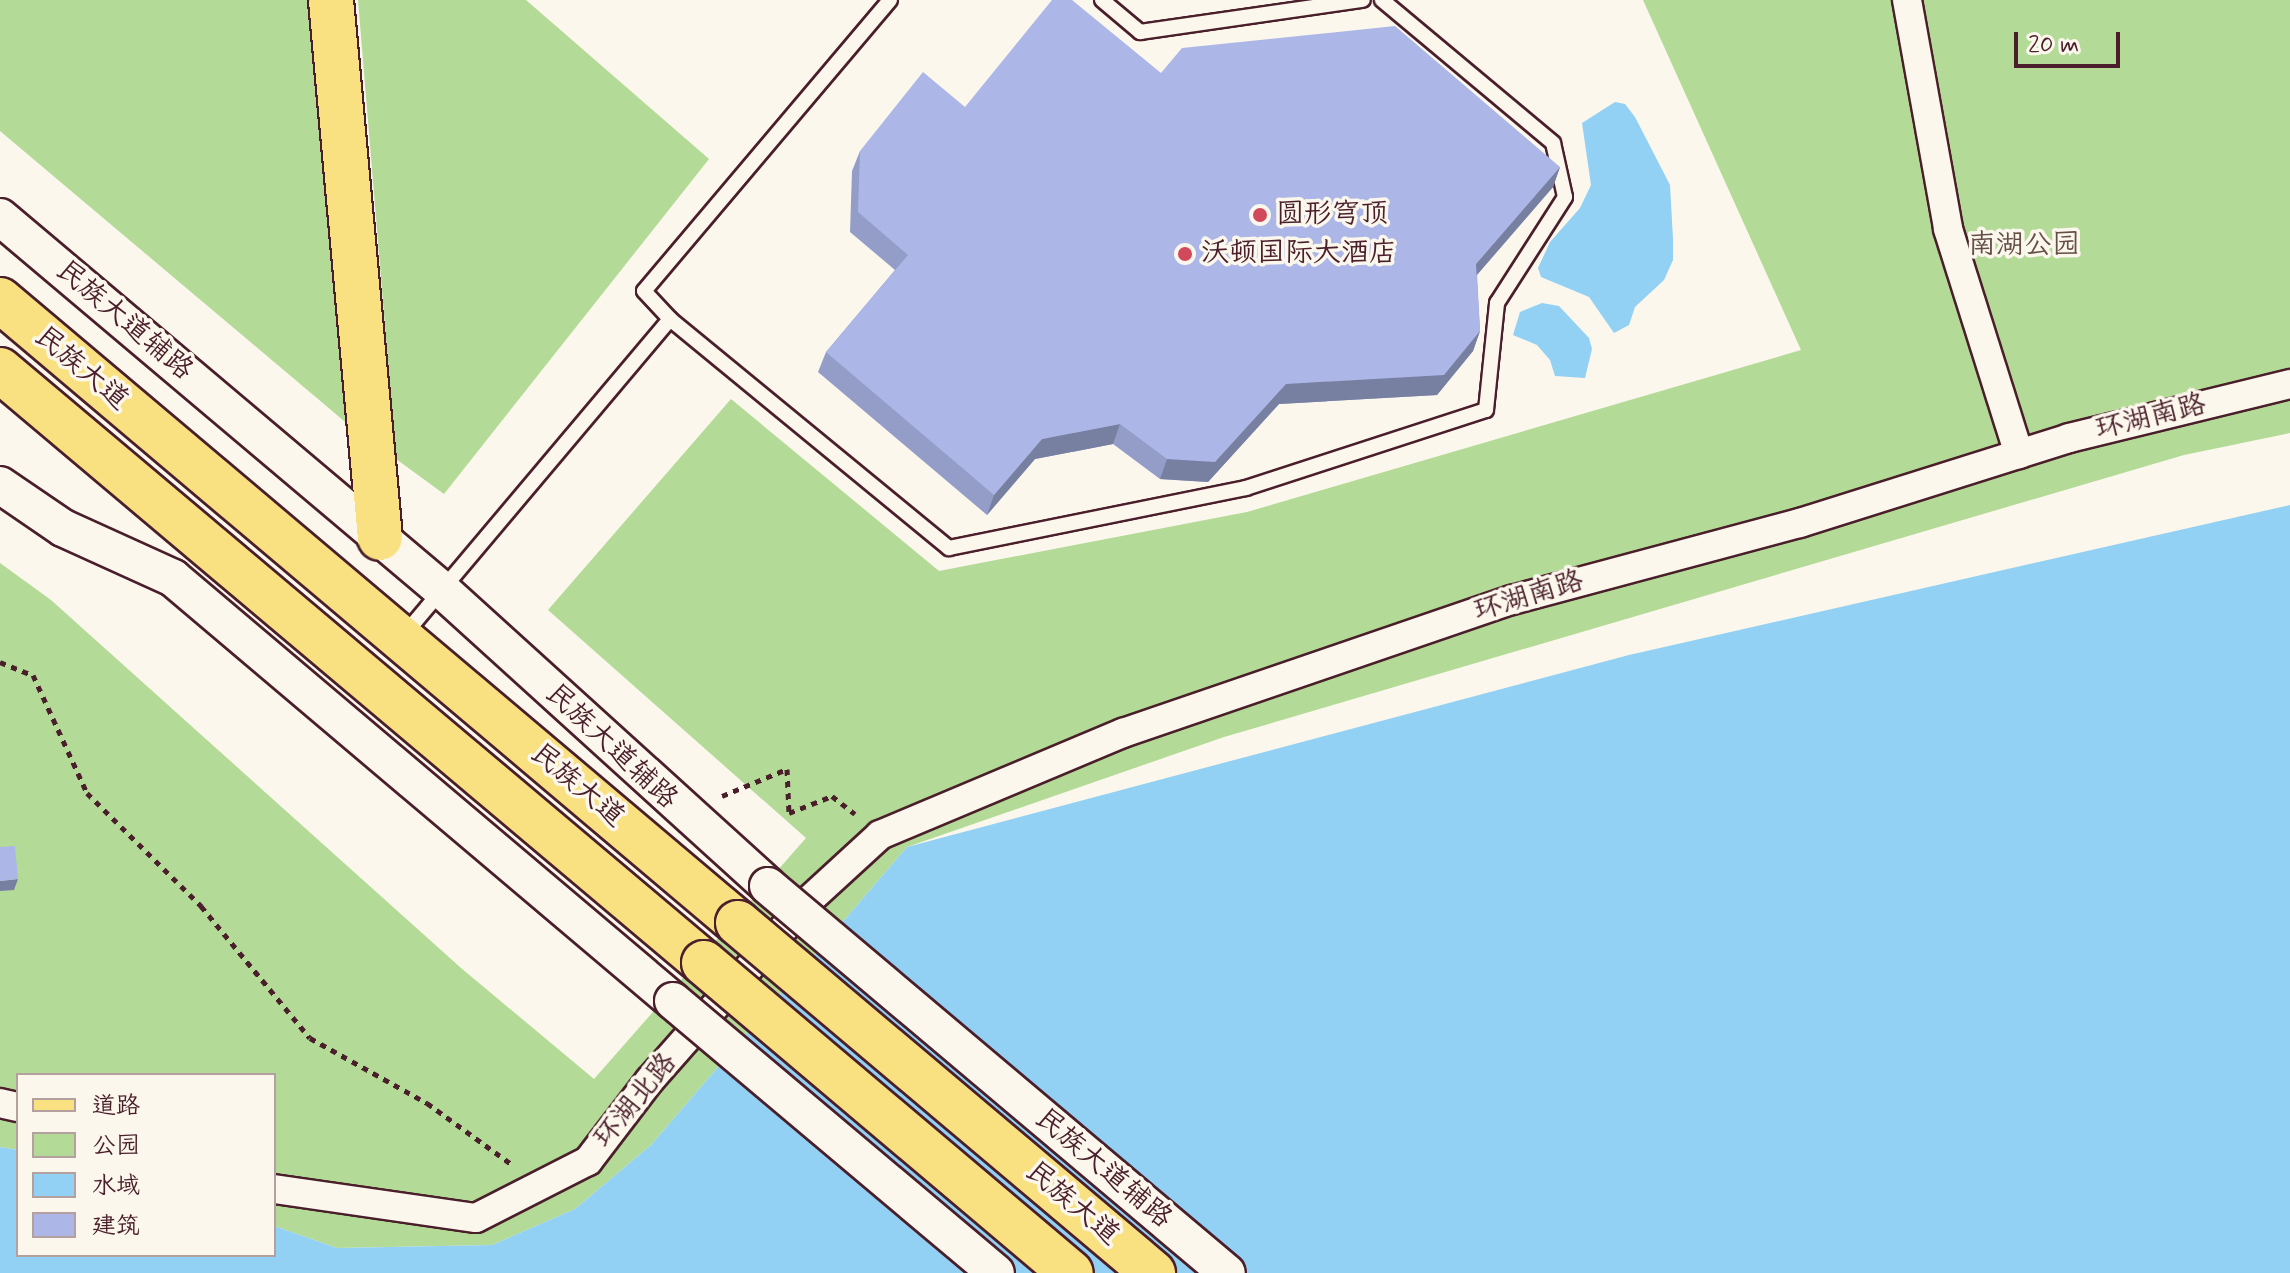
<!DOCTYPE html>
<html>
<head>
<meta charset="utf-8">
<style>
  body { margin:0 }
  #map { position:relative; width:2290px; height:1273px; overflow:hidden; background:#fbf7ec; font-family:Mynerve,"LXGW WenKai TC",sans-serif }
  div>[style] { position:absolute }
  .green>* { inset:0; background:#b3da96 }
  .water>* { inset:0; background:#92d1f3 }
  .path>* { height:5px; margin-top:-2.5px; transform-origin:0; background:repeating-linear-gradient(90deg,#4a1f2b 0 6px,transparent 0 12px) }
  .roads { filter:drop-shadow(2px 0 #4a1f2b) drop-shadow(-2px 0 #4a1f2b) drop-shadow(0 2px #4a1f2b) drop-shadow(0 -2px #4a1f2b) }
  .service>* { height:14px; margin:-7px; padding:0 7px; transform-origin:7px; border-radius:7px; background:#fbf7ec }
  .minor>* { height:28px; margin:-14px; padding:0 14px; transform-origin:14px; border-radius:14px; background:#fbf7ec }
  .tertiary>* { height:36px; margin:-18px; padding:0 18px; transform-origin:18px; border-radius:18px; background:#fbf7ec }
  .primary>* { height:44px; margin:-22px; padding:0 22px; transform-origin:22px; border-radius:22px; background:#f9e181 }
  .trunk>* { height:44px; margin:-22px; padding:0 22px; transform-origin:22px; border-radius:22px; background:#f9e181 }
  .bridges { filter:drop-shadow(2px 0 #4a1f2b) drop-shadow(-2px 0 #4a1f2b) drop-shadow(0 2px #4a1f2b) drop-shadow(0 -2px #4a1f2b) }
  .tertiary-bridge>* { height:36px; margin:-18px; padding:0 18px; transform-origin:18px; border-radius:18px; background:#fbf7ec }
  .trunk-bridge>* { height:44px; margin:-22px; padding:0 22px; transform-origin:22px; border-radius:22px; background:#f9e181 }
  .wall>* { inset:0; background:#949dc8 }
  .shaded-wall>* { inset:0; background:#7880a2 }
  .building>* { inset:0; background:#acb7e8 }
  .dots>* { width:22px; height:22px; translate:-50% -50%; box-sizing:border-box; border:4px solid #fbf7ec; border-radius:50% }
  span { translate:-50% -50%; white-space:nowrap; text-align:center; line-height:1.15; -webkit-text-stroke:7px #fbf7ec; paint-order:stroke }
  .poi-label { font-size:28px; color:#4a1f2b }
  .left { translate:0 -50%; text-align:left }
  .park-label { font-size:28px; color:#644e46 }
  .street-label { font-size:28px; color:#4a1f2b }
  .legend { position:absolute; left:16px; top:1073px; width:260px; height:184px; box-sizing:border-box; background:#fbf7ec; border:2px solid #b4a19f; margin:0; padding:10px 14px; list-style:none; font-size:24px; color:#4a1f2b }
  .legend li { display:flex; align-items:center; gap:16px; height:40px }
  .legend b { width:40px; border:2px solid #b4a19f }
  .scale { position:absolute; left:2014px; top:32px; width:106px; height:36px; box-sizing:border-box; border:4px solid #4a1f2b; border-top:0; padding-left:10px; font-size:24px; line-height:28px; white-space:nowrap; color:#4a1f2b; -webkit-text-stroke:6px #fbf7ec; paint-order:stroke }
</style>
</head>
<body>
<div id="map">
  <div class="green">
    <div style="clip-path:polygon(0 0,308px 0,350px 426px,0 131px)"></div>
    <div style="clip-path:polygon(358px 0,526px 0,709px 159px,444px 494px,396px 459px)"></div>
    <div style="clip-path:polygon(1643px 0,2290px 0,2290px 433px,2184px 455px,1224px 737px,907px 847px,651px 1145px,575px 1209px,492px 1245px,337px 1248px,274px 1226px,274px 1075px,18px 1075px,18px 1150px,0 1147px,0 563px,51px 600px,461px 968px,594px 1079px,806px 838px,548px 610px,731px 399px,939px 571px,1247px 512px,1801px 350px)"></div>
  </div>
  <div class="water">
    <div style="clip-path:polygon(1615px 102px,1625px 104px,1635px 117px,1670px 185px,1673px 239px,1673px 260px,1664px 280px,1635px 307px,1629px 325px,1614px 333px,1589px 297px,1541px 277px,1538px 268px,1550px 242px,1580px 208px,1591px 185px,1582px 123px)"></div>
    <div style="clip-path:polygon(1542px 303px,1559px 306px,1589px 338px,1592px 349px,1585px 378px,1555px 376px,1550px 360px,1537px 345px,1513px 335px,1520px 312px)"></div>
    <div style="clip-path:polygon(2290px 505px,2290px 1273px,0 1273px,0 1147px,18px 1150px,18px 1255px,274px 1255px,274px 1226px,337px 1248px,492px 1245px,575px 1209px,651px 1145px,907px 847px,1629px 655px)"></div>
  </div>
  <div class="path">
    <div style="left:0;top:662px;width:35px;rotate:22deg"></div>
    <div style="left:33px;top:675px;width:130px;rotate:65.4deg"></div>
    <div style="left:87px;top:793px;width:161px;rotate:44.7deg"></div>
    <div style="left:201px;top:906px;width:171px;rotate:50.5deg"></div>
    <div style="left:310px;top:1038px;width:134px;rotate:29.1deg"></div>
    <div style="left:427px;top:1103px;width:107px;rotate:35.9deg"></div>
    <div style="left:722px;top:796px;width:70px;rotate:-22.6deg"></div>
    <div style="left:787px;top:769px;width:44px;rotate:87.4deg"></div>
    <div style="left:789px;top:813px;width:46px;rotate:-21.6deg"></div>
    <div style="left:832px;top:796px;width:29px;rotate:38deg"></div>
  </div>
  <div class="roads">
    <div class="service">
      <div style="left:890px;top:0;width:381px;rotate:130.2deg"></div>
      <div style="left:644px;top:291px;width:38px;rotate:47deg"></div>
      <div style="left:670px;top:319px;width:361px;rotate:39.4deg"></div>
      <div style="left:949px;top:548px;width:303px;rotate:-11.4deg"></div>
      <div style="left:1246px;top:488px;width:252px;rotate:-18deg"></div>
      <div style="left:1486px;top:410px;width:108px;rotate:-84.1deg"></div>
      <div style="left:1497px;top:303px;width:126px;rotate:-57.3deg"></div>
      <div style="left:1565px;top:197px;width:55px;rotate:-102.5deg"></div>
      <div style="left:1553px;top:143px;width:223px;rotate:-140.1deg"></div>
      <div style="left:1102px;top:0;width:50px;rotate:40.1deg"></div>
      <div style="left:1140px;top:32px;width:225px;rotate:-8.2deg"></div>
      <div style="left:404px;top:635px;width:413px;rotate:-49.9deg"></div>
    </div>
    <div class="minor">
      <div style="left:1907px;top:0;width:233px;rotate:79.8deg"></div>
      <div style="left:1948px;top:229px;width:236px;rotate:72.5deg"></div>
      <div style="left:0;top:1103px;width:18px;rotate:13deg"></div>
      <div style="left:274px;top:1189px;width:204px;rotate:8.2deg"></div>
      <div style="left:476px;top:1218px;width:126px;rotate:-27deg"></div>
      <div style="left:588px;top:1161px;width:102px;rotate:-52.6deg"></div>
      <div style="left:650px;top:1080px;width:237px;rotate:-48.6deg"></div>
      <div style="left:807px;top:902px;width:99px;rotate:-42.5deg"></div>
      <div style="left:880px;top:835px;width:264px;rotate:-22.8deg"></div>
      <div style="left:1123px;top:733px;width:411px;rotate:-18.9deg"></div>
      <div style="left:1512px;top:600px;width:298px;rotate:-15deg"></div>
      <div style="left:1800px;top:523px;width:282px;rotate:-17.5deg"></div>
      <div style="left:2069px;top:438px;width:228px;rotate:-13.7deg"></div>
    </div>
    <div class="tertiary">
      <div style="left:0;top:217px;width:578px;rotate:40.16deg"></div>
      <div style="left:442px;top:590px;width:440px;rotate:42.2deg"></div>
      <div style="left:0;top:485px;width:76px;rotate:34.3deg"></div>
      <div style="left:63px;top:528px;width:121px;rotate:24.4deg"></div>
      <div style="left:173px;top:578px;width:655px;rotate:40.23deg"></div>
    </div>
    <div class="primary">
      <div style="left:331px;top:0;width:540px;rotate:84.8deg"></div>
    </div>
    <div class="trunk">
      <div style="left:0;top:300px;width:966px;rotate:40.17deg"></div>
      <div style="left:0;top:370px;width:920px;rotate:40.11deg"></div>
    </div>
  </div>
  <div class="bridges">
    <div class="tertiary-bridge">
      <div style="left:768px;top:886px;width:600px;rotate:40.14deg"></div>
      <div style="left:673px;top:1001px;width:422px;rotate:40.1deg"></div>
    </div>
    <div class="trunk-bridge">
      <div style="left:738px;top:923px;width:543px;rotate:40.14deg"></div>
      <div style="left:704px;top:963px;width:480px;rotate:40.2deg"></div>
    </div>
  </div>
  <div class="wall">
    <div style="clip-path:polygon(1161px 73px,1560px 167px,1553px 187px,1477px 275px,1480px 331px,1473px 351px,1437px 395px,1279px 404px,1208px 482px,1160px 479px,1113px 444px,1035px 459px,987px 515px,818px 372px,826px 352px,895px 270px,850px 232px,852px 171px,860px 151px,965px 107px)"></div>
  </div>
  <div class="shaded-wall">
    <div style="clip-path:polygon(1560px 167px,1553px 187px,1469px 284px,1476px 264px)"></div>
    <div style="clip-path:polygon(1480px 331px,1473px 351px,1437px 395px,1279px 404px,1208px 482px,1160px 479px,1167px 459px,1286px 384px)"></div>
    <div style="clip-path:polygon(1120px 424px,1113px 444px,1035px 459px,987px 515px,994px 495px,1042px 439px)"></div>
    <div style="clip-path:polygon(18px 879px,14px 890px,0 891px,0 881px)"></div>
  </div>
  <div class="building">
    <div style="clip-path:polygon(1052px 0,1072px 0,1161px 73px,1182px 48px,1395px 26px,1560px 167px,1476px 264px,1480px 331px,1444px 375px,1286px 384px,1215px 462px,1167px 459px,1120px 424px,1042px 439px,994px 495px,826px 352px,908px 255px,858px 212px,860px 151px,923px 72px,965px 107px)"></div>
    <div style="clip-path:polygon(15px 846px,18px 879px,0 881px,0 847px)"></div>
  </div>
  <div class="dots">
    <div style="left:1260px;top:215px;background:#d1495b"></div>
    <div style="left:1185px;top:254px;background:#d1495b"></div>
  </div>
  <div class="poi-label">
    <span class="left" style="left:1276px;top:215px">圆形穹顶</span>
    <span class="left" style="left:1201px;top:254px">沃顿国际大酒店</span>
  </div>
  <div class="park-label">
    <span style="left:2024px;top:246px">南湖公园</span>
  </div>
  <div class="street-label">
    <span style="left:124px;top:321px;rotate:40deg">民族大道辅路</span>
    <span style="left:81px;top:369px;rotate:40deg">民族大道</span>
    <span style="left:2151px;top:418px;rotate:-14deg">环湖南路</span>
    <span style="left:1529px;top:597px;rotate:-17deg">环湖南路</span>
    <span style="left:611px;top:747px;rotate:43deg">民族大道辅路</span>
    <span style="left:577px;top:786px;rotate:40deg">民族大道</span>
    <span style="left:636px;top:1101px;rotate:-51deg">环湖北路</span>
    <span style="left:1103px;top:1169px;rotate:40deg">民族大道辅路</span>
    <span style="left:1072px;top:1204px;rotate:40deg">民族大道</span>
  </div>
  <ul class="legend">
  <li><b style="height:10px;background:#f9e181"></b>道路</li>
  <li><b style="height:22px;background:#b3da96"></b>公园</li>
  <li><b style="height:22px;background:#92d1f3"></b>水域</li>
  <li><b style="height:22px;background:#acb7e8"></b>建筑</li>
  </ul>
  <div class="scale">20 m</div>
</div>
</body>
</html>
